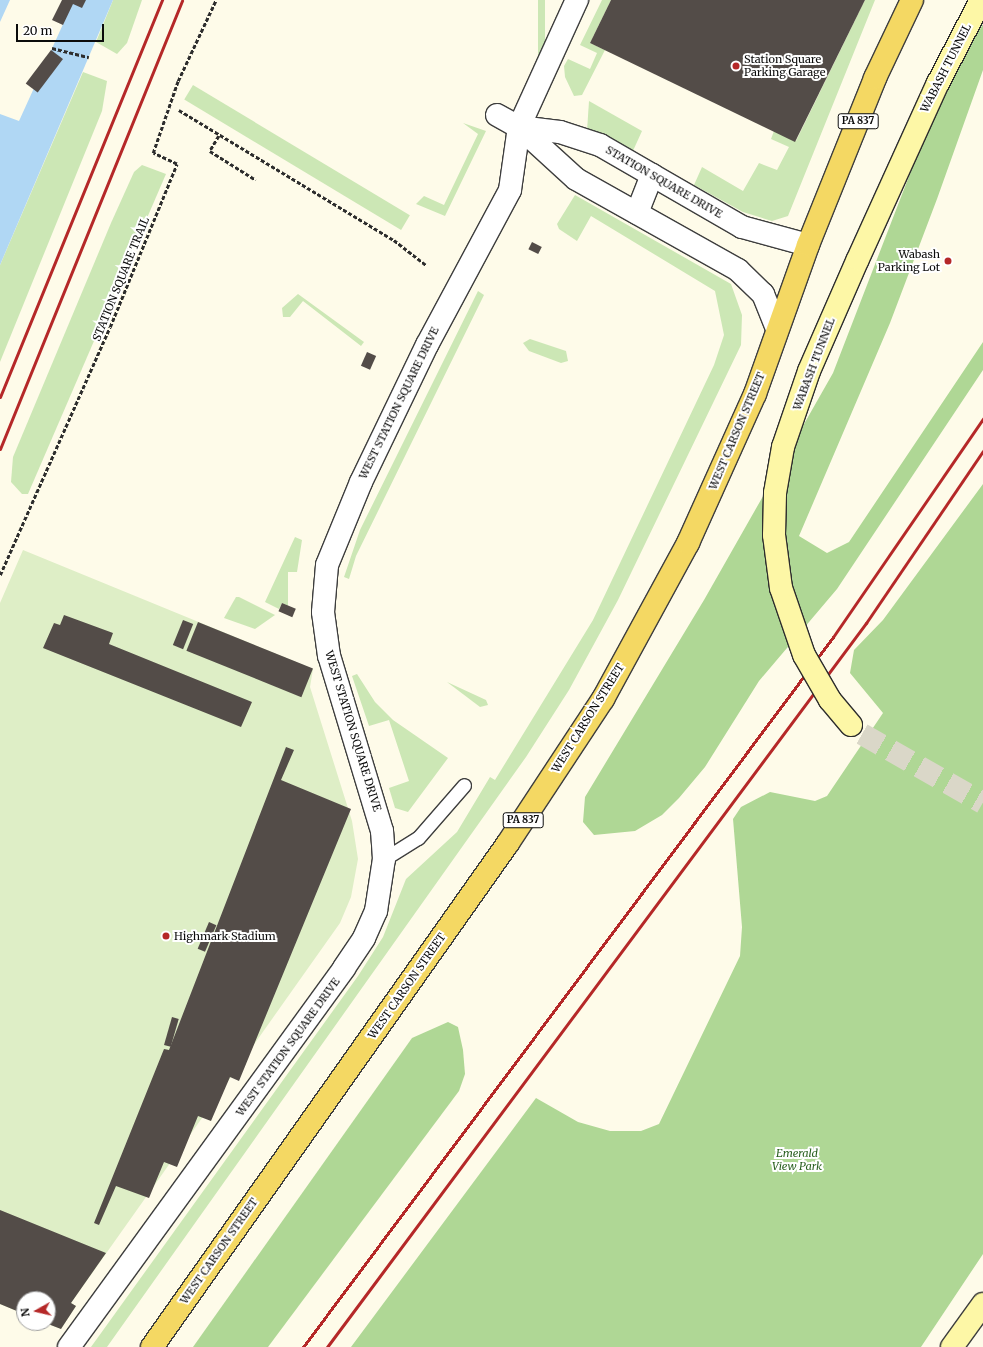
<!DOCTYPE html>
<html>
<head>
<meta charset="utf-8">
<style>
  body { margin:0 }
  #map { position:relative; width:983px; height:1347px; overflow:hidden; background:#fefbe9; font-family:Merriweather,serif }
  div>[style] { position:absolute }
  .green>* { inset:0; background:#cce7b5; transform-origin:0 0 }
  .forest>* { inset:0; background:#afd795 }
  .pitch>* { inset:0; background:#deeec6 }
  .water>* { inset:0; background:#b0d7f4 }
  .pier>* { inset:0; background:#fefbe9 }
  .building>* { inset:0; background:#534c48; transform-origin:0 0 }
  .secondary-tunnel>* { height:22px; margin-top:-11px; transform-origin:0; background:repeating-linear-gradient(90deg,#dad7c8 0 22px,transparent 0 33px) }
  .path>* { height:2.5px; margin-top:-1.25px; transform-origin:0; background:repeating-linear-gradient(90deg,#2d2d2d 0 4px,transparent 0 6px) }
  .roads { filter:drop-shadow(1px 0 #3e3e3e) drop-shadow(-1px 0 #3e3e3e) drop-shadow(0 1px #3e3e3e) drop-shadow(0 -1px #3e3e3e) }
  .lane>* { height:13px; margin:-6.5px; padding:0 6.5px; transform-origin:6.5px; border-radius:6.5px; background:#fff }
  .street>* { height:22px; margin:-11px; padding:0 11px; transform-origin:11px; border-radius:11px; background:#fff }
  .secondary>* { height:22px; margin:-11px; padding:0 11px; transform-origin:11px; border-radius:11px; background:#fdf7a6 }
  .primary>* { height:22px; margin:-11px; padding:0 11px; transform-origin:11px; border-radius:11px; background:#f4d863 }
  .rail>* { height:3px; margin:-1.5px; padding:0 1.5px; transform-origin:1.5px; border-radius:1.5px; background:#b52828 }
  .bridges { filter:drop-shadow(1px 0 #2d2d2d) drop-shadow(-1px 0 #2d2d2d) drop-shadow(0 1px #2d2d2d) drop-shadow(0 -1px #2d2d2d) }
  .secondary-bridge>* { height:22px; margin:-11px; padding:0 11px; transform-origin:11px; border-radius:11px; background:#fdf7a6 }
  .dots>* { width:11px; height:11px; translate:-50% -50%; box-sizing:border-box; border:2px solid #fff; border-radius:50% }
  span { translate:-50% -50%; white-space:nowrap; text-align:center; line-height:1.15; -webkit-text-stroke:4px #fff; paint-order:stroke }
  .shield-label span { padding:1px 3px; background:#fff; border:1px solid; border-radius:3px; -webkit-text-stroke-width:0 }
  .shield-label { font-size:10px; color:#0b0b0b; font-weight:700 }
  .poi-label { font-size:11px; color:#0b0b0b }
  .left { translate:0 -50%; text-align:left }
  .right { translate:-100% -50%; text-align:right }
  .street-label { font-size:11px; color:#0b0b0b }
  .park-label { font-size:11px; color:#285f1e; font-style:italic }
  .north { position:absolute; left:16px; top:1291px; width:40px; height:40px; box-sizing:border-box; background:#fff; border:1px solid #9d9d9d; border-radius:50%; rotate:262deg; font-size:11px; font-weight:700; line-height:16px; text-align:center; color:#0b0b0b }
  .north::after { content:''; display:block; margin:auto; width:14px; height:18px; background:#b52828; clip-path:polygon(50% 0,100% 100%,50% 72%,0 100%) }
  .scale { position:absolute; left:16px; top:24px; width:88px; height:18px; box-sizing:border-box; border:2px solid #0b0b0b; border-top:0; padding-left:5px; font-size:12px; line-height:14px; white-space:nowrap; color:#0b0b0b; -webkit-text-stroke:3px #fff; paint-order:stroke }
</style>
</head>
<body>
<div id="map">
  <div class="green">
    <div style="clip-path:polygon(113px 0,142px 0,127px 43px,117px 54px,96px 42px)"></div>
    <div style="left:538px;top:0;width:7px;height:78px"></div>
    <div style="clip-path:polygon(602px 0,611px 0,590px 43px,605px 50px,582px 95px,574px 96px,565px 77px,564px 66px,568px 59px,590px 69px,597px 53px,580px 45px)"></div>
    <div style="clip-path:polygon(865px 0,875px 0,788px 216px,772px 221px,743px 212px,694px 185px,702px 167px,743px 191px,759px 163px,777px 170px,789px 147px,771px 139px,774px 131px,796px 141px)"></div>
    <div style="clip-path:polygon(83px 72px,107px 81px,102px 111px,0 362px,0 265px)"></div>
    <div style="left:193px;top:85px;width:253px;height:17px;rotate:31deg"></div>
    <div style="clip-path:polygon(589px 101px,642px 131px,632px 153px,587px 131px)"></div>
    <div style="clip-path:polygon(463px 123px,486px 131px,445px 216px,416px 204px,424px 196px,444px 205px,478px 134px)"></div>
    <div style="clip-path:polygon(142px 165px,166px 174px,28px 494px,22px 494px,11px 482px,13px 457px,111px 223px,134px 172px)"></div>
    <div style="clip-path:polygon(575px 195px,731px 284px,742px 315px,741px 345px,618px 600px,569px 690px,526px 757px,107px 1347px,91px 1347px,358px 976px,383px 937px,406px 879px,457px 832px,490px 777px,495px 780px,593px 620px,714px 365px,724px 335px,715px 291px,591px 216px,577px 241px,559px 229px,557px 224px)"></div>
    <div style="clip-path:polygon(478px 291px,484px 295px,356px 556px,349px 579px,344px 577px,360px 530px)"></div>
    <div style="clip-path:polygon(298px 294px,364px 342px,361px 346px,303px 301px,290px 317px,283px 317px,282px 308px)"></div>
    <div style="clip-path:polygon(530px 339px,566px 351px,568px 361px,561px 363px,529px 351px,523px 343px)"></div>
    <div style="clip-path:polygon(295px 537px,302px 540px,297px 572px,288px 572px,288px 606px,282px 603px,279px 609px,265px 602px)"></div>
    <div style="clip-path:polygon(236px 597px,239px 597px,275px 615px,255px 629px,224px 618px)"></div>
    <div style="clip-path:polygon(357px 674px,375px 702px,393px 720px,448px 758px,408px 812px,395px 808px,389px 788px,409px 781px,389px 720px,369px 726px,352px 676px)"></div>
    <div style="clip-path:polygon(447px 682px,486px 700px,488px 705px,480px 707px)"></div>
  </div>
  <div class="forest">
    <div style="clip-path:polygon(983px 24px,983px 70px,937px 199px,890px 323px,799px 536px,827px 553px,849px 542px,983px 342px,983px 370px,837px 589px,759px 681px,705px 767px,679px 798px,662px 815px,635px 831px,594px 835px,583px 822px,585px 797px,704px 600px,833px 373px,930px 122px,949px 77px)"></div>
    <div style="clip-path:polygon(983px 484px,983px 1254px,921px 1347px,351px 1347px,536px 1098px,578px 1122px,610px 1131px,641px 1131px,659px 1124px,740px 956px,742px 927px,733px 819px,741px 807px,770px 792px,815px 801px,827px 796px,883px 713px,850px 673px,854px 650px,883px 620px)"></div>
    <div style="clip-path:polygon(448px 1022px,458px 1027px,463px 1050px,465px 1074px,459px 1091px,268px 1347px,193px 1347px,412px 1038px)"></div>
  </div>
  <div class="pitch">
    <div style="clip-path:polygon(23px 550px,313px 669px,310px 687px,352px 821px,358px 859px,351px 897px,340px 923px,71px 1303px,76px 1306px,61px 1329px,46px 1323px,48px 1299px,24px 1299px,24px 1314px,0 1304px,0 603px)"></div>
  </div>
  <div class="water">
    <div style="clip-path:polygon(0 0,113px 0,0 265px)"></div>
  </div>
  <div class="pier">
    <div style="clip-path:polygon(10px 0,74px 0,19px 121px,0 114px,0 22px)"></div>
  </div>
  <div class="building">
    <div style="clip-path:polygon(62px 0,86px 0,82px 8px,73px 4px,63px 25px,52px 20px)"></div>
    <div style="clip-path:polygon(611px 0,865px 0,795px 142px,590px 43px)"></div>
    <div style="left:51px;top:50px;width:15px;height:42px;rotate:37deg"></div>
    <div style="left:532px;top:242px;width:11px;height:8px;rotate:27deg"></div>
    <div style="left:367px;top:352px;width:10px;height:15px;rotate:24deg"></div>
    <div style="left:282px;top:603px;width:15px;height:9px;rotate:23deg"></div>
    <div style="clip-path:polygon(64px 615px,113px 633px,109px 644px,252px 702px,241px 727px,43px 648px,54px 623px,60px 625px)"></div>
    <div style="left:183px;top:620px;width:11px;height:27px;rotate:22deg"></div>
    <div style="left:198px;top:622px;width:124px;height:31px;rotate:22deg"></div>
    <div style="clip-path:polygon(286px 747px,294px 750px,281px 780px,351px 809px,239px 1081px,230px 1077px,211px 1121px,198px 1116px,177px 1167px,164px 1162px,149px 1198px,116px 1186px,99px 1225px,94px 1223px,164px 1049px,169px 1050px)"></div>
    <div style="left:209px;top:922px;width:8px;height:29px;rotate:23deg"></div>
    <div style="left:172px;top:1017px;width:7px;height:29px;rotate:16deg"></div>
    <div style="clip-path:polygon(0 1210px,106px 1253px,71px 1303px,76px 1306px,61px 1329px,48px 1324px,48px 1299px,24px 1299px,24px 1314px,0 1304px)"></div>
  </div>
  <div class="secondary-tunnel">
    <div style="left:862px;top:734px;width:139px;rotate:29.7deg"></div>
  </div>
  <div class="path">
    <div style="left:52px;top:48px;width:38px;rotate:14deg"></div>
    <div style="left:179px;top:110px;width:251px;rotate:31.2deg"></div>
    <div style="left:394px;top:240px;width:41px;rotate:38deg"></div>
    <div style="left:219px;top:136px;width:17px;rotate:121deg"></div>
    <div style="left:210px;top:151px;width:54px;rotate:32.2deg"></div>
    <div style="left:0;top:575px;width:271px;rotate:-66.1deg"></div>
    <div style="left:110px;top:327px;width:176px;rotate:-67.7deg"></div>
    <div style="left:177px;top:164px;width:26px;rotate:-155deg"></div>
    <div style="left:153px;top:153px;width:76px;rotate:-70.9deg"></div>
    <div style="left:178px;top:81px;width:89px;rotate:-64.9deg"></div>
  </div>
  <div class="roads">
    <div class="lane">
      <div style="left:384px;top:859px;width:40px;rotate:-32deg"></div>
      <div style="left:418px;top:838px;width:70px;rotate:-49deg"></div>
    </div>
    <div class="street">
      <div style="left:497px;top:115px;width:25px;rotate:29deg"></div>
      <div style="left:519px;top:127px;width:77px;rotate:42.4deg"></div>
      <div style="left:576px;top:179px;width:186px;rotate:29.3deg"></div>
      <div style="left:738px;top:270px;width:35px;rotate:44deg"></div>
      <div style="left:763px;top:294px;width:37px;rotate:68deg"></div>
      <div style="left:519px;top:127px;width:41px;rotate:7deg"></div>
      <div style="left:560px;top:132px;width:42px;rotate:18deg"></div>
      <div style="left:600px;top:145px;width:164px;rotate:30deg"></div>
      <div style="left:742px;top:227px;width:68px;rotate:15.3deg"></div>
      <div style="left:637px;top:213px;width:41px;rotate:-68.5deg"></div>
      <div style="left:69px;top:1347px;width:468px;rotate:-54deg"></div>
      <div style="left:344px;top:968px;width:36px;rotate:-56deg"></div>
      <div style="left:364px;top:938px;width:30px;rotate:-66deg"></div>
      <div style="left:376px;top:911px;width:53px;rotate:-81.3deg"></div>
      <div style="left:384px;top:859px;width:28px;rotate:-94deg"></div>
      <div style="left:382px;top:831px;width:183px;rotate:-106.8deg"></div>
      <div style="left:329px;top:656px;width:44px;rotate:-97.8deg"></div>
      <div style="left:323px;top:612px;width:47px;rotate:-85.1deg"></div>
      <div style="left:327px;top:565px;width:90px;rotate:-67.7deg"></div>
      <div style="left:361px;top:482px;width:152px;rotate:-64.3deg"></div>
      <div style="left:427px;top:345px;width:176px;rotate:-61.8deg"></div>
      <div style="left:510px;top:190px;width:64px;rotate:-81.9deg"></div>
      <div style="left:519px;top:127px;width:140px;rotate:-65.5deg"></div>
    </div>
    <div class="secondary">
      <div style="left:952px;top:1347px;width:53px;rotate:-54.2deg"></div>
    </div>
    <div class="primary">
      <div style="left:152px;top:1347px;width:617px;rotate:-54.76deg"></div>
      <div style="left:508px;top:843px;width:173px;rotate:-56.6deg"></div>
      <div style="left:603px;top:699px;width:178px;rotate:-61.4deg"></div>
      <div style="left:688px;top:543px;width:163px;rotate:-65.8deg"></div>
      <div style="left:755px;top:394px;width:158px;rotate:-70.4deg"></div>
      <div style="left:808px;top:245px;width:180px;rotate:-68.1deg"></div>
      <div style="left:875px;top:78px;width:86px;rotate:-64.6deg"></div>
    </div>
  </div>
  <div class="rail">
    <div style="left:0;top:397px;width:429px;rotate:-67.8deg"></div>
    <div style="left:0;top:449px;width:484px;rotate:-67.9deg"></div>
    <div style="left:303px;top:1347px;width:886px;rotate:-53.26deg"></div>
    <div style="left:833px;top:637px;width:265px;rotate:-55.5deg"></div>
    <div style="left:327px;top:1347px;width:903px;rotate:-53.33deg"></div>
    <div style="left:866px;top:623px;width:208px;rotate:-55.8deg"></div>
  </div>
  <div class="bridges">
    <div class="secondary-bridge">
      <div style="left:851px;top:725px;width:33px;rotate:-130deg"></div>
      <div style="left:830px;top:700px;width:52px;rotate:-120deg"></div>
      <div style="left:804px;top:655px;width:71px;rotate:-108.9deg"></div>
      <div style="left:781px;top:588px;width:53px;rotate:-97.5deg"></div>
      <div style="left:774px;top:535px;width:42px;rotate:-88.6deg"></div>
      <div style="left:775px;top:493px;width:47px;rotate:-80.1deg"></div>
      <div style="left:783px;top:447px;width:80px;rotate:-71.1deg"></div>
      <div style="left:809px;top:371px;width:122px;rotate:-66.4deg"></div>
      <div style="left:858px;top:259px;width:193px;rotate:-65.6deg"></div>
      <div style="left:938px;top:83px;width:93px;rotate:-62.6deg"></div>
    </div>
  </div>
  <div class="dots">
    <div style="left:736px;top:66px;background:#b52828"></div>
    <div style="left:948px;top:261px;background:#b52828"></div>
    <div style="left:166px;top:936px;background:#b52828"></div>
  </div>
  <div class="shield-label">
    <span style="left:858px;top:121px">PA 837</span>
    <span style="left:523px;top:820px">PA 837</span>
  </div>
  <div class="poi-label">
    <span class="left" style="left:744px;top:66px">Station Square<br>Parking Garage</span>
    <span class="right" style="left:940px;top:261px">Wabash<br>Parking Lot</span>
    <span class="left" style="left:174px;top:936px">Highmark Stadium</span>
  </div>
  <div class="street-label">
    <span style="left:946px;top:68px;rotate:-63deg">WABASH TUNNEL</span>
    <span style="left:664px;top:182px;rotate:30deg">STATION SQUARE DRIVE</span>
    <span style="left:121px;top:279px;rotate:-68deg">STATION SQUARE TRAIL</span>
    <span style="left:814px;top:364px;rotate:-69deg">WABASH TUNNEL</span>
    <span style="left:399px;top:403px;rotate:-64deg">WEST STATION SQUARE DRIVE</span>
    <span style="left:737px;top:431px;rotate:-67deg">WEST CARSON STREET</span>
    <span style="left:588px;top:718px;rotate:-58deg">WEST CARSON STREET</span>
    <span style="left:353px;top:731px;rotate:73deg">WEST STATION SQUARE DRIVE</span>
    <span style="left:407px;top:986px;rotate:-55deg">WEST CARSON STREET</span>
    <span style="left:288px;top:1047px;rotate:-54deg">WEST STATION SQUARE DRIVE</span>
    <span style="left:219px;top:1251px;rotate:-55deg">WEST CARSON STREET</span>
  </div>
  <div class="park-label">
    <span style="left:797px;top:1160px">Emerald<br>View Park</span>
  </div>
  <div class="north">N</div>
  <div class="scale">20 m</div>
</div>
</body>
</html>
